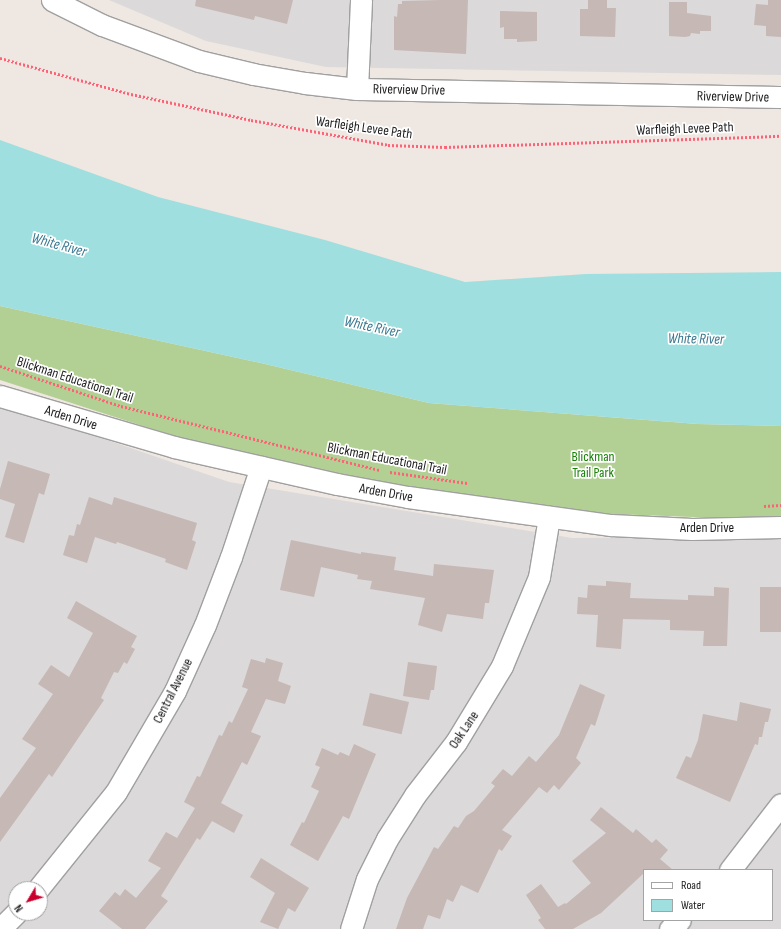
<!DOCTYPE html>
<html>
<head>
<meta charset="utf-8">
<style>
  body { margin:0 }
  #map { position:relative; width:781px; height:929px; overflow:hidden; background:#efe7e1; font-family:"Sofia Sans Condensed",sans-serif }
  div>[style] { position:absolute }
  .residential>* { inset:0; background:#dbd9da }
  .forest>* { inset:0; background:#b3d094 }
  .water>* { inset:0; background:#9fdfdf }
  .building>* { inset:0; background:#c6b8b5; transform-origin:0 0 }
  .path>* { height:2.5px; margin-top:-1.25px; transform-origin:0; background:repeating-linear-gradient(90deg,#ff6276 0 2px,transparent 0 4px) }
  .roads { filter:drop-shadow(1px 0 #a0a0a0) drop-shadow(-1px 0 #a0a0a0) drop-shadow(0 1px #a0a0a0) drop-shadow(0 -1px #a0a0a0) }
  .street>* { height:21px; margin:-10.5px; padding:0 10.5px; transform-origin:10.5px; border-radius:10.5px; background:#fff }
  span { translate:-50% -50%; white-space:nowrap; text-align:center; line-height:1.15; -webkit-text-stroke:3.5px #fff; paint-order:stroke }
  .street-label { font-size:14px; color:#1c1c1c }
  .park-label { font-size:14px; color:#178005 }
  .water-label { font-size:15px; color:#3a7991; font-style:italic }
  .legend { position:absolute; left:643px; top:869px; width:130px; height:52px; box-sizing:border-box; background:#fff; border:1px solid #a4a4a4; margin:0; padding:5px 7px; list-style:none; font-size:12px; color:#1c1c1c }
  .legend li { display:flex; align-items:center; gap:8px; height:20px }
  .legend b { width:20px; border:1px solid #a4a4a4 }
  .north { position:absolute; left:8px; top:881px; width:40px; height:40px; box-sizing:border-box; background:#fff; border:1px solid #a4a4a4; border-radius:50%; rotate:232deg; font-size:11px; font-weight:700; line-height:16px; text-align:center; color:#1c1c1c }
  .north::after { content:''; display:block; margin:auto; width:14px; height:18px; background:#c9002e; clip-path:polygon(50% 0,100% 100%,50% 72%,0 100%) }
</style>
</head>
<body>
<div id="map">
  <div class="residential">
    <div style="clip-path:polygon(109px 0,781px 0,781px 75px,326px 67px,206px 41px)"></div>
    <div style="clip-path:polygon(evenodd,0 403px,229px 482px,572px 538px,781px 537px,781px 929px,0 929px,0 403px,644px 870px,772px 870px,772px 920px,644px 920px,644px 870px,0 403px,16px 889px,40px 889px,40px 913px,16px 913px,16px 889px)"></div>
  </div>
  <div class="forest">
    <div style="clip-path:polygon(0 306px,261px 363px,429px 403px,698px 424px,781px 426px,781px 516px,720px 518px,586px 513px,446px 495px,202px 445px,0 380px)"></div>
  </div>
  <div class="water">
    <div style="clip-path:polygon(0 140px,158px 197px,325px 240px,465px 282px,586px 274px,781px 272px,781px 426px,698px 424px,429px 403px,261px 363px,0 306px)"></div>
  </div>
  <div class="building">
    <div style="clip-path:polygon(196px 0,293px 0,287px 24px,255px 16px,254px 20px,195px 6px)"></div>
    <div style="clip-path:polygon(440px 0,468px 0,466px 54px,394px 50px,394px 16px,397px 17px,398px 4px,402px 4px,402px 1px)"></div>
    <div style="clip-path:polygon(588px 0,607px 0,607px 8px,616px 8px,615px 37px,580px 36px,580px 9px,588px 9px)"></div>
    <div style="clip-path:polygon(768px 0,781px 0,781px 37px,766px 36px,766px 26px,754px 25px,756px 4px,768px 5px)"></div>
    <div style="clip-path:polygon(669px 2px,687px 2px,687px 13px,711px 16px,711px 31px,700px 31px,700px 34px,691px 33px,690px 36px,685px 37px,669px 36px)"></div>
    <div style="clip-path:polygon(500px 11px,537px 12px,537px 41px,517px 42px,517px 39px,504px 39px,504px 27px,500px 28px)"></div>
    <div style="clip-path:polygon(8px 461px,50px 474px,44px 495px,39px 493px,24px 543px,5px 537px,15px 504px,0 499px,0 489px)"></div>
    <div style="clip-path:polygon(89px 497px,112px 505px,114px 497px,197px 523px,192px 540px,196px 542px,187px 570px,165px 562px,166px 559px,117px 542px,116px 544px,95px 537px,87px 563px,63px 555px,69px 535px,74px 536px,77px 524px,80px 525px)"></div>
    <div style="clip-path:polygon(291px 540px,361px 554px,361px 552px,396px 557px,394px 570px,433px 576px,434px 564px,494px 570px,489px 603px,485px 603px,483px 619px,447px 614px,442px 632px,418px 625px,425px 598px,370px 589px,372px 581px,357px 579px,358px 575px,321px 567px,314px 597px,280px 590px)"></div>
    <div style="clip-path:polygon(606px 581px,631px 583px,630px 598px,688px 600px,688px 595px,714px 596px,714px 587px,729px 588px,727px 646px,703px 646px,704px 631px,670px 630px,670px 620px,623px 619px,621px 649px,596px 647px,598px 615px,577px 614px,578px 597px,587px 598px,588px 585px,606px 586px)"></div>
    <div style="left:781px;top:587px;width:45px;height:21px;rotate:90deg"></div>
    <div style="clip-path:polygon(76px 601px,137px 636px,131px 647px,135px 649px,127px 664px,124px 662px,118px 673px,114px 672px,101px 698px,104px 700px,52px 777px,49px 774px,0 842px,0 798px,36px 748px,22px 739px,53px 694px,38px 684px,51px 665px,69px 677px,93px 633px,67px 618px)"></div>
    <div style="clip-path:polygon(266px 658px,283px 663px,278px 681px,291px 686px,285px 704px,266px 699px,251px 732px,261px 736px,247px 765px,242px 762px,221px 803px,243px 815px,234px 833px,212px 821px,200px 840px,197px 838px,161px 896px,168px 901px,145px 929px,122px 929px,99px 911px,115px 892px,120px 896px,125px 889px,136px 898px,161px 868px,148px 861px,166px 832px,177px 838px,195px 808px,184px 802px,197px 776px,200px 777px,219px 735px,222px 736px,229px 721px,232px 723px,248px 689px,242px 687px,251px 659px,265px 663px)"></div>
    <div style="clip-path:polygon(408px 662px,437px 666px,434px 690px,431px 690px,429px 700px,403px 696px)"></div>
    <div style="clip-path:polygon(580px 684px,605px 695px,595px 726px,591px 724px,576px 758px,581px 763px,559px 790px,554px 785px,547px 793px,539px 787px,502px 830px,512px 836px,502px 851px,499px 849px,478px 893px,461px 885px,453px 902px,447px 899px,440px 919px,428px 915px,423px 929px,396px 929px,407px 898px,434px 847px,438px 849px,454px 826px,458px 828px,466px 816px,474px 811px,495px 786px,491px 783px,503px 769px,512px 776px,529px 756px,536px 762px,559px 735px)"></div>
    <div style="left:370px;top:693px;width:40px;height:33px;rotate:13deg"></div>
    <div style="clip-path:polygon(740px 702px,771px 709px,768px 722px,765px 722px,762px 737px,759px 737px,758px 745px,755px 744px,730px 802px,676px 778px,686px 756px,691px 758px,698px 740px,703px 714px,737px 721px)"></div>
    <div style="clip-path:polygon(354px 744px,376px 754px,349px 819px,343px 816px,318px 861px,290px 845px,302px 822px,304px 823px,319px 791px,311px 787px,320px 767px,315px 765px,322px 748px,338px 755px,340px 752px,349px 756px)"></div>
    <div style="clip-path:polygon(601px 807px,633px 833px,636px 829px,652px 843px,656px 839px,668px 850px,660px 859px,673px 870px,644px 870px,644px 873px,601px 913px,573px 929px,545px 929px,538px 920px,541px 918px,526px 895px,541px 884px,558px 907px,565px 903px,566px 904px,591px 883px,572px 861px,606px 833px,590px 820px)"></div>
    <div style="clip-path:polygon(261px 858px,309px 888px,295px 912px,288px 908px,278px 929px,260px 922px,275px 893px,250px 877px)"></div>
  </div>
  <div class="path">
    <div style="left:0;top:58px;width:136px;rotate:15.4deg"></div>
    <div style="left:131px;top:94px;width:123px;rotate:12.2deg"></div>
    <div style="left:251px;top:120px;width:139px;rotate:10.3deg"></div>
    <div style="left:388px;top:145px;width:57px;rotate:2deg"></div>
    <div style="left:445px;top:147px;width:336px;rotate:-1.9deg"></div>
    <div style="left:0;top:366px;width:127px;rotate:18.3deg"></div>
    <div style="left:121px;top:406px;width:267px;rotate:13.9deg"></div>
    <div style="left:390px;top:472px;width:78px;rotate:8.1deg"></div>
    <div style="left:764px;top:506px;width:17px;rotate:-3deg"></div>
  </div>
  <div class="roads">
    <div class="street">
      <div style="left:52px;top:0;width:56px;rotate:26.6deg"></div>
      <div style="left:102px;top:25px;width:103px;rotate:20.4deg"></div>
      <div style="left:199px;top:61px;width:56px;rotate:13.5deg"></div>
      <div style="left:253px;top:74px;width:53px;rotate:9.8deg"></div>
      <div style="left:305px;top:83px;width:52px;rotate:6.6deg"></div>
      <div style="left:357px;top:89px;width:424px;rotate:1.1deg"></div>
      <div style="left:357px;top:89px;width:89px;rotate:-87.4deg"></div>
      <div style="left:0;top:396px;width:181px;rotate:16.3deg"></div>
      <div style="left:174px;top:447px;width:167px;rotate:12.8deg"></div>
      <div style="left:337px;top:484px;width:72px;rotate:10.4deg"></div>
      <div style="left:408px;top:497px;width:205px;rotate:7.9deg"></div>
      <div style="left:611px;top:525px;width:81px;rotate:2.8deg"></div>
      <div style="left:692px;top:529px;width:89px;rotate:-1.3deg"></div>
      <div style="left:730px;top:870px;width:83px;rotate:-52.3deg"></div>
      <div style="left:38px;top:889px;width:124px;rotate:-51.2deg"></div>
      <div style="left:116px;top:792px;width:117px;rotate:-59.7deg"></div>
      <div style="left:175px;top:691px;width:72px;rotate:-65.6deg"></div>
      <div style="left:205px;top:625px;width:73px;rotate:-69.1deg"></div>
      <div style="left:231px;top:557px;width:95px;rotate:-71.6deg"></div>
      <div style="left:0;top:929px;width:23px;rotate:-45deg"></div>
      <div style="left:351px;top:929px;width:52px;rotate:-72.3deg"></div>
      <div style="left:367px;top:879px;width:45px;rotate:-63.4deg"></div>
      <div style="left:387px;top:839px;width:52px;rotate:-57.5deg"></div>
      <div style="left:415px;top:795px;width:67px;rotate:-52.3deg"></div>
      <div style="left:456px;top:742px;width:89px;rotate:-58.8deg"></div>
      <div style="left:502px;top:666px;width:96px;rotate:-67.4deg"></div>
      <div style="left:539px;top:577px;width:61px;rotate:-80.5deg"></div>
      <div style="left:670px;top:929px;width:13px;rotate:-42deg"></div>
    </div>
  </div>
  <div class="street-label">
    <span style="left:409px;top:90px;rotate:1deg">Riverview Drive</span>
    <span style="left:733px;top:97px;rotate:1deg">Riverview Drive</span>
    <span style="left:364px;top:128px;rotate:8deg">Warfleigh Levee Path</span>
    <span style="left:685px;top:129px;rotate:-2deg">Warfleigh Levee Path</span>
    <span style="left:75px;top:380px;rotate:18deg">Blickman Educational Trail</span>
    <span style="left:71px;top:418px;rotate:17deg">Arden Drive</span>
    <span style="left:387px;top:459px;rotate:11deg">Blickman Educational Trail</span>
    <span style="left:386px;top:493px;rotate:10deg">Arden Drive</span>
    <span style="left:707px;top:528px">Arden Drive</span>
    <span style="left:173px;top:691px;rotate:-63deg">Central Avenue</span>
    <span style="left:464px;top:730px;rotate:-56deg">Oak Lane</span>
  </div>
  <div class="park-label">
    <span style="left:593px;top:465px">Blickman<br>Trail Park</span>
  </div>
  <div class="water-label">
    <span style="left:59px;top:245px;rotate:15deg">White River</span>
    <span style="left:372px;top:327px;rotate:12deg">White River</span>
    <span style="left:696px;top:339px;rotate:1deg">White River</span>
  </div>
  <ul class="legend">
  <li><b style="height:5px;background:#fff"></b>Road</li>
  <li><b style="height:11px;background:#9fdfdf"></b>Water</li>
  </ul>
  <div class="north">N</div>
</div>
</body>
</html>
